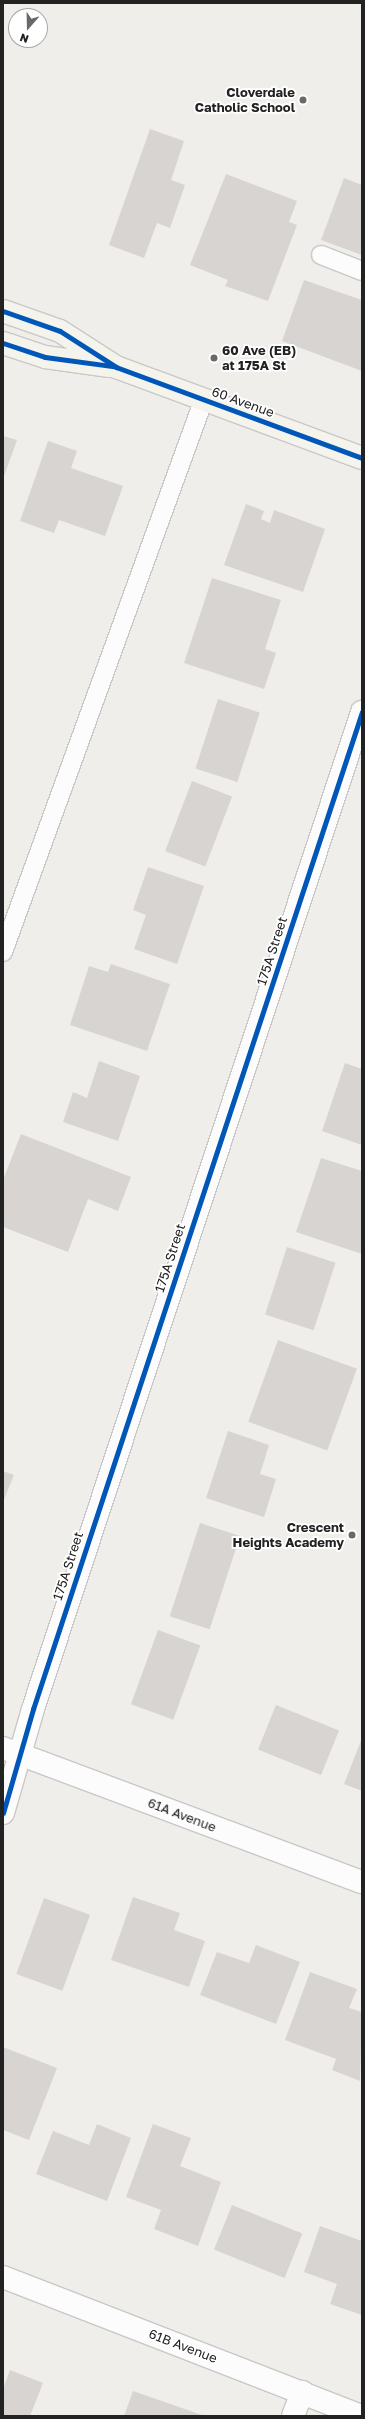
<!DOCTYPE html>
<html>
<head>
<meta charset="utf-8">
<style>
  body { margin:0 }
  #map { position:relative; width:365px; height:2419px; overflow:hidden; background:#f0eeeb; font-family:"Golos Text",sans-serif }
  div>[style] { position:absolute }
  .building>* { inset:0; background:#d7d4d2; transform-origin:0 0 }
  .roads { filter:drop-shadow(1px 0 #c9c8c7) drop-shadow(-1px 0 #c9c8c7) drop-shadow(0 1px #c9c8c7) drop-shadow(0 -1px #c9c8c7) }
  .lane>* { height:18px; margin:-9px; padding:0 9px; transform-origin:9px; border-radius:9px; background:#fdfcfc }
  .street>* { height:22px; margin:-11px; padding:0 11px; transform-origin:11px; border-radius:11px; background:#fdfcfc }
  .secondary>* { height:22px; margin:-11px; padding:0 11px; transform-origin:11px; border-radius:11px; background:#f4f4ed }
  .cycleway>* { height:5px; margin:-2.5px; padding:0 2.5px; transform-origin:2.5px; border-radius:2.5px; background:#0057b8 }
  .dots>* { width:11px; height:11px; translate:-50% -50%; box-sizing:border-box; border:2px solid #fff; border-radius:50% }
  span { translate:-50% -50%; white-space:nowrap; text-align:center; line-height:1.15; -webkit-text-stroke:3.5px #fff; paint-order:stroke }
  .poi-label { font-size:13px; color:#222; font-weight:700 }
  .right { translate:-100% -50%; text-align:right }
  .left { translate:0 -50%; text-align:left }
  .street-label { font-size:13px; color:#222 }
  .frame { position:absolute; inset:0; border:4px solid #222; pointer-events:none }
  .north { position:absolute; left:8px; top:8px; width:40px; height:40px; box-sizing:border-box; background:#fff; border:1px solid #a7a7a7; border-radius:50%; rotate:200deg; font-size:11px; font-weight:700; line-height:16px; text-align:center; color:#222 }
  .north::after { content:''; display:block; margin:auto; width:14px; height:18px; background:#6a6968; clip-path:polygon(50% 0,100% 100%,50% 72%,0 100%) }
</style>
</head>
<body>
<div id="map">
  <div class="building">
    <div style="clip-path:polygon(150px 129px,184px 141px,171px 180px,185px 185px,170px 228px,157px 223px,144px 258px,109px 245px)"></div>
    <div style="clip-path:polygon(226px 174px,297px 201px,289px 222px,297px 225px,268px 301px,225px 286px,228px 280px,190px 265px)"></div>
    <div style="clip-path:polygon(344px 178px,362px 185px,362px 255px,321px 240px)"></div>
    <div style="clip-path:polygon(304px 280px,362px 300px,362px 371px,282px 341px)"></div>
    <div style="clip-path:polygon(3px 436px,17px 440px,3px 479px)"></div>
    <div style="clip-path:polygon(48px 441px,77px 451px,71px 468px,123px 486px,105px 536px,59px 520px,54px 533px,20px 521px)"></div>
    <div style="clip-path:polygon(246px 504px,264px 511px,261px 519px,270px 523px,274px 510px,325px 529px,303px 592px,224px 565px)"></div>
    <div style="clip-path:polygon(212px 578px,281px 600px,265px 649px,276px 653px,264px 689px,184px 663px)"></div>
    <div style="left:218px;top:699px;width:44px;height:73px;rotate:18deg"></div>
    <div style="left:192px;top:781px;width:43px;height:75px;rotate:21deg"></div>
    <div style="clip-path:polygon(148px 867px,204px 886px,177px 964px,134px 949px,146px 915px,133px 910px)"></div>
    <div style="clip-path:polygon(111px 964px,170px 984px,147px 1051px,70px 1025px,89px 966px,108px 972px)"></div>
    <div style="clip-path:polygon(99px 1061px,140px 1076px,118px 1141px,63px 1122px,73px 1092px,87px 1098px)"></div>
    <div style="clip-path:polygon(345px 1063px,362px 1069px,362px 1145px,322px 1131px)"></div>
    <div style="clip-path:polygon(21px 1134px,131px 1177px,118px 1211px,88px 1199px,68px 1252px,3px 1227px,3px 1180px)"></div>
    <div style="clip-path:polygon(321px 1158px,362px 1171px,362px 1254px,296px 1232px)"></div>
    <div style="left:287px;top:1247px;width:51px;height:71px;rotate:18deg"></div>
    <div style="left:278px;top:1340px;width:84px;height:87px;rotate:20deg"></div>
    <div style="clip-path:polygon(228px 1431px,269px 1445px,260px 1474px,276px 1479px,264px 1517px,206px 1498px)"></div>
    <div style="clip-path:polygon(3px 1471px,14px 1475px,3px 1502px)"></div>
    <div style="left:200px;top:1523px;width:42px;height:98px;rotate:18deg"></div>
    <div style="left:158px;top:1630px;width:45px;height:79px;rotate:20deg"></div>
    <div style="left:276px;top:1705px;width:68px;height:48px;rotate:22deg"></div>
    <div style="clip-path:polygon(362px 1738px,362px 1791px,344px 1784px)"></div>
    <div style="clip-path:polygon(133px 1897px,180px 1913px,174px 1930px,205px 1941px,189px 1987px,111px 1960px)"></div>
    <div style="left:44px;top:1898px;width:49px;height:81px;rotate:20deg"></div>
    <div style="clip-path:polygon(256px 1945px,300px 1962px,276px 2024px,200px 1995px,217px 1952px,249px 1963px)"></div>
    <div style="clip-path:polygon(310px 1972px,357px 1989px,349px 2008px,362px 2012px,360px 2081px,332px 2070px,336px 2059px,285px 2040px)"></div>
    <div style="clip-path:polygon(3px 2047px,57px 2068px,29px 2140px,3px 2130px)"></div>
    <div style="clip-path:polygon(97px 2124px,131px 2138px,107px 2201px,36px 2174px,53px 2131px,89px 2145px)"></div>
    <div style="clip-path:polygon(153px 2124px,191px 2138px,180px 2166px,221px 2182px,198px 2246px,154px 2229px,161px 2210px,126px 2197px)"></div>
    <div style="left:232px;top:2205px;width:76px;height:48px;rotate:22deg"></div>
    <div style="clip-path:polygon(320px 2226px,362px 2241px,362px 2315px,330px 2304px,337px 2284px,304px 2272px)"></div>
    <div style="clip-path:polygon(10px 2370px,43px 2383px,30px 2416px,3px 2415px,3px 2389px)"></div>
    <div style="clip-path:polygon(133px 2391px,202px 2415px,202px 2416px,124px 2416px)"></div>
  </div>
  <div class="roads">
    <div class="lane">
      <div style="left:321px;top:255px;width:44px;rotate:21.3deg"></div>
      <div style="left:3px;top:952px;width:588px;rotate:-70.03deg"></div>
    </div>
    <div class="street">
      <div style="left:3px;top:1748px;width:383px;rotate:20.5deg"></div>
      <div style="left:3px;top:1813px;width:108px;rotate:-73.9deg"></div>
      <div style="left:33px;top:1709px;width:1050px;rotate:-71.74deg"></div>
      <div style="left:3px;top:2277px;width:385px;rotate:21.2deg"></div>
      <div style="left:293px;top:2416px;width:26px;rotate:-69deg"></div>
    </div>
    <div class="secondary">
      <div style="left:3px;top:311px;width:60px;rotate:19.3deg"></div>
      <div style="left:60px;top:331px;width:67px;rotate:32.7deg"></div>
      <div style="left:116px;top:367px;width:262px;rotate:20.3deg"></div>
      <div style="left:3px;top:343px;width:44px;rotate:18.4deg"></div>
      <div style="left:45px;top:357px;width:65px;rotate:8deg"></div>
    </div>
  </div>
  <div class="cycleway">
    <div style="left:3px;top:311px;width:60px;rotate:19.3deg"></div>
    <div style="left:60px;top:331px;width:67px;rotate:32.7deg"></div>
    <div style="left:116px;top:367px;width:262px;rotate:20.3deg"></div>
    <div style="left:3px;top:343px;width:44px;rotate:18.4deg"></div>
    <div style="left:45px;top:357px;width:68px;rotate:7.7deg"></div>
    <div style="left:3px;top:1813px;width:108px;rotate:-73.9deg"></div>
    <div style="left:33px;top:1709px;width:1050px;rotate:-71.74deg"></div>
  </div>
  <div class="dots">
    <div style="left:303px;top:100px;background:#6a6968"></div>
    <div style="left:214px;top:358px;background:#6a6968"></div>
    <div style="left:352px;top:1535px;background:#6a6968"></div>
  </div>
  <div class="poi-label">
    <span class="right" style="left:295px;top:100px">Cloverdale<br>Catholic School</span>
    <span class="left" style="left:222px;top:358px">60 Ave (EB)<br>at 175A St</span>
    <span class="right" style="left:344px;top:1535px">Crescent<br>Heights Academy</span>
  </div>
  <div class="street-label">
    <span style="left:243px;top:402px;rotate:20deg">60 Avenue</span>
    <span style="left:272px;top:951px;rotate:-72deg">175A Street</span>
    <span style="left:170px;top:1258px;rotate:-72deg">175A Street</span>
    <span style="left:68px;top:1566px;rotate:-72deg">175A Street</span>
    <span style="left:182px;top:1815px;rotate:21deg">61A Avenue</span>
    <span style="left:183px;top:2346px;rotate:21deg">61B Avenue</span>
  </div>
  <div class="frame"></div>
  <div class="north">N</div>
</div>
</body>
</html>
